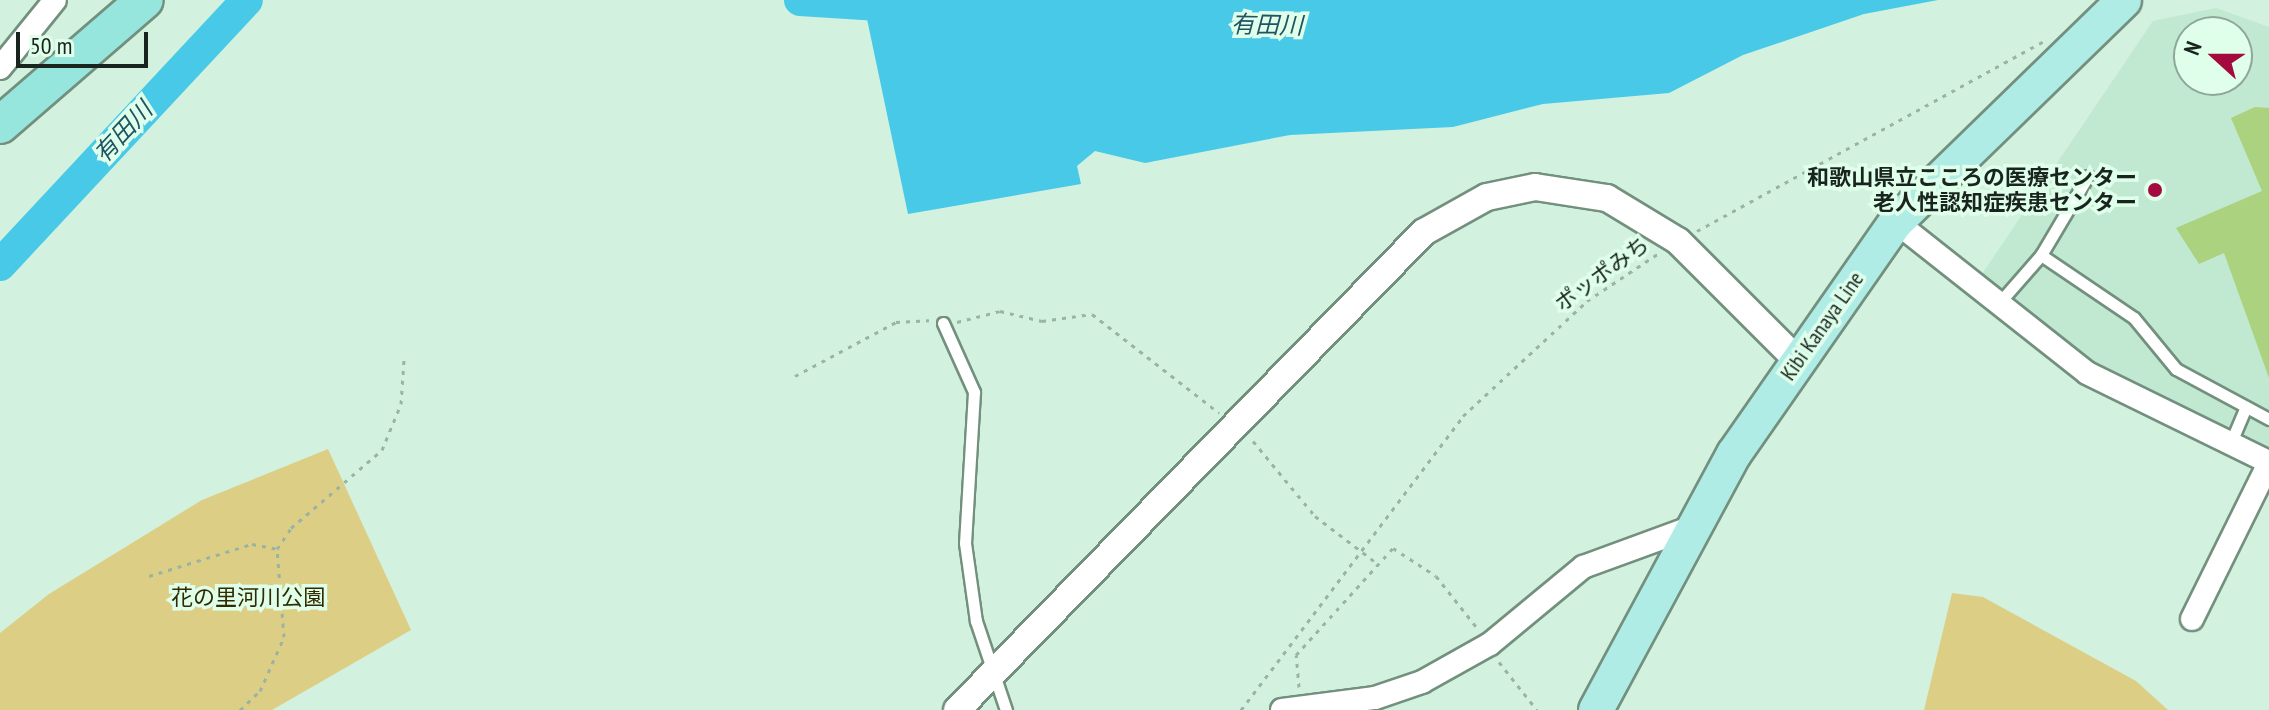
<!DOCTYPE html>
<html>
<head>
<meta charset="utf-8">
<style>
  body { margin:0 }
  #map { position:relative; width:2269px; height:710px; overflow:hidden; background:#d2f1de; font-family:"PT Sans Narrow","Noto Sans JP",sans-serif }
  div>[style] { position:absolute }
  .built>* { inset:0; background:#c1e8d0 }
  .green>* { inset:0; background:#dccf85 }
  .water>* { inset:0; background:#49c9e8 }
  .river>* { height:32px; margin:-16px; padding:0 16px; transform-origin:16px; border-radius:16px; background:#49c9e8 }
  .building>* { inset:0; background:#abd27e }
  .path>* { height:3px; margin-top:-1.5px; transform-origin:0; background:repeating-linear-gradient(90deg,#9ab3a4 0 4px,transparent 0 10px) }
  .roads { filter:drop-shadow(2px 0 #73907e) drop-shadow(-2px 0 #73907e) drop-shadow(0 2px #73907e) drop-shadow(0 -2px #73907e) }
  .service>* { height:11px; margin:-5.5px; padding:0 5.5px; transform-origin:5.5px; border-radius:5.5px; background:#fff }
  .minor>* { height:22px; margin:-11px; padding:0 11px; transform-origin:11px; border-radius:11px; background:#fff }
  .tertiary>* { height:26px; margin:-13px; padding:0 13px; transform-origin:13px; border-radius:13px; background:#fff }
  .primary>* { height:34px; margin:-17px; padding:0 17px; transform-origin:17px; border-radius:17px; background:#b0ece6 }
  .trunk>* { height:36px; margin:-18px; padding:0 18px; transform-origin:18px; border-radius:18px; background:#96e6de }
  .dots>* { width:22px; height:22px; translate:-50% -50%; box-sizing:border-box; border:4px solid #dfffeb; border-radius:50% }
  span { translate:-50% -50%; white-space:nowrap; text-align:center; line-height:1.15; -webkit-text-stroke:7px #dfffeb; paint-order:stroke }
  .poi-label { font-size:22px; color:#18241d; font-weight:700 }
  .right { translate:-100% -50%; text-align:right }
  .street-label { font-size:22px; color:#18241d }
  .park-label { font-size:22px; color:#322b01 }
  .water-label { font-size:24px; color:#205462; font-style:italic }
  .north { position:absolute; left:2173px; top:16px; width:80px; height:80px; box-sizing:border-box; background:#dfffeb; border:2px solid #8fa799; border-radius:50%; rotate:291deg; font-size:22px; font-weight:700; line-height:32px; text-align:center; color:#18241d }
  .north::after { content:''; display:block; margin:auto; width:28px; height:36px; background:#a40a3e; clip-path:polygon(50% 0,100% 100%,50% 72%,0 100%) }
  .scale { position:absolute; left:16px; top:32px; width:132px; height:36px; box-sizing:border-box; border:4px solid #18241d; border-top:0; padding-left:10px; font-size:24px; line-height:28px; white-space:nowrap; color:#18241d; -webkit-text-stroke:6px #dfffeb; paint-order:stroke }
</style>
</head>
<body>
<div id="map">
  <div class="built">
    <div style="clip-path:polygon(evenodd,2216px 8px,2269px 27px,2269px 455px,2099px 369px,1980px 277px,2153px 21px,2216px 8px,2189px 32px,2237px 32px,2237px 80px,2189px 80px,2189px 32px)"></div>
  </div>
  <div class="green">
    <div style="clip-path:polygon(328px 449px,411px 630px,272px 710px,0 710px,0 633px,49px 594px,202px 500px)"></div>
    <div style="clip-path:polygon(1952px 593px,1983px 597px,2136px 681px,2168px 710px,1924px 710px)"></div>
  </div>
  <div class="water">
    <div style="clip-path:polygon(863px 0,1938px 0,1864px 14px,1743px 55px,1669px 93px,1543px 104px,1453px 127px,1290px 135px,1145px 163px,1095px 151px,1077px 166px,1081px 184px,908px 214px)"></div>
  </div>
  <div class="river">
    <div style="left:800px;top:0;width:107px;rotate:3.7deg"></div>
    <div style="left:0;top:265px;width:362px;rotate:-47deg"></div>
  </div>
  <div class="building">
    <div style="clip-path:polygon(2255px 107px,2269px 108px,2269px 378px,2224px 253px,2199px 264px,2176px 228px,2262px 191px,2231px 118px)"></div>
  </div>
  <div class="path">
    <div style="left:1697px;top:231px;width:396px;rotate:-28.7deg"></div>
    <div style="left:957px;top:322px;width:44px;rotate:-14.3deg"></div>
    <div style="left:1000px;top:311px;width:43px;rotate:13.4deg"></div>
    <div style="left:1042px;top:321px;width:50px;rotate:-8deg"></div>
    <div style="left:1092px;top:314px;width:161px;rotate:37.9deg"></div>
    <div style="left:795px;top:376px;width:115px;rotate:-28.1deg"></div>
    <div style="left:896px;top:322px;width:33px;rotate:-3deg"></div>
    <div style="left:1253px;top:441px;width:97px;rotate:50.4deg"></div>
    <div style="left:1315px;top:516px;width:74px;rotate:37.3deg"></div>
    <div style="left:149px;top:576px;width:108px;rotate:-17.3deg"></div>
    <div style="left:252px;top:544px;width:25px;rotate:11deg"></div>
    <div style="left:1499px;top:662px;width:61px;rotate:51.6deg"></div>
    <div style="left:1299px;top:687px;width:32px;rotate:-95deg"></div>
    <div style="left:1296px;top:655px;width:144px;rotate:-47.8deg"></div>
    <div style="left:1393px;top:548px;width:51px;rotate:33.1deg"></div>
    <div style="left:1436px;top:576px;width:68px;rotate:51.6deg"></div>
    <div style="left:240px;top:710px;width:28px;rotate:-44deg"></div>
    <div style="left:260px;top:691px;width:59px;rotate:-66deg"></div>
    <div style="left:284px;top:637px;width:88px;rotate:-94.5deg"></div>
    <div style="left:277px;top:549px;width:25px;rotate:-56deg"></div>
    <div style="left:291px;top:528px;width:120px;rotate:-40.6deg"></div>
    <div style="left:382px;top:450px;width:50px;rotate:-67.6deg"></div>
    <div style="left:401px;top:404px;width:44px;rotate:-86.1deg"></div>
    <div style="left:1241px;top:710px;width:368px;rotate:-52.9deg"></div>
    <div style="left:1463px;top:416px;width:169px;rotate:-42.8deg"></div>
    <div style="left:1587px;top:301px;width:87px;rotate:-33.7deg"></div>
  </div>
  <div class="roads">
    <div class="service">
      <div style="left:2041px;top:255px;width:112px;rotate:34.1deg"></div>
      <div style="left:2134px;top:318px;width:66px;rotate:50.5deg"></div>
      <div style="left:2176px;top:369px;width:106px;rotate:28.3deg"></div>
      <div style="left:1999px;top:303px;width:64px;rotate:-48.8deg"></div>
      <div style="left:2041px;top:255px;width:92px;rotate:-59.3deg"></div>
      <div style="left:943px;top:323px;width:76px;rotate:65.8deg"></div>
      <div style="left:974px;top:392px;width:151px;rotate:93.4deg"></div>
      <div style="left:965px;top:543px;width:79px;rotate:82deg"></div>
      <div style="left:976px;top:621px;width:94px;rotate:71.4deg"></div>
      <div style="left:2231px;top:442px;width:38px;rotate:-67deg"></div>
    </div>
    <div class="minor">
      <div style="left:0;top:68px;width:87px;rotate:-51deg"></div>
      <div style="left:1896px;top:222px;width:243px;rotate:38.3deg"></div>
      <div style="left:2087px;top:373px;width:203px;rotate:26.1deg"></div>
      <div style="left:2192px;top:619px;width:174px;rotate:-63.7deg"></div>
      <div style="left:1282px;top:710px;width:94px;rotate:-7.4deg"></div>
      <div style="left:1375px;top:698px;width:50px;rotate:-18.8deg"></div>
      <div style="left:1422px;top:682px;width:78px;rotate:-29.2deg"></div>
      <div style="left:1490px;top:644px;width:121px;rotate:-39.6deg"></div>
      <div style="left:1583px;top:567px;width:119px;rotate:-20.1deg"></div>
    </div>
    <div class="tertiary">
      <div style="left:957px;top:710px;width:668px;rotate:-45.67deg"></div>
      <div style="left:1424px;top:232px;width:72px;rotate:-29.1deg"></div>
      <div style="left:1487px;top:197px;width:49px;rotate:-11.8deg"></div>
      <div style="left:1535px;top:187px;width:73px;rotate:8.7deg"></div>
      <div style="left:1607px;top:198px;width:83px;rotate:31.2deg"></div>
      <div style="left:1678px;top:241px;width:168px;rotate:45deg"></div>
    </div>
    <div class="primary">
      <div style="left:1596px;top:710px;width:291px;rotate:-61.7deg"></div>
      <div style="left:1734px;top:454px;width:283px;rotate:-55.1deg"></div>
      <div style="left:1896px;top:222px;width:318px;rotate:-44.2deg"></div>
    </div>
    <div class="trunk">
      <div style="left:0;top:125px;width:191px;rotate:-40.8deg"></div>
    </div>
  </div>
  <div class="dots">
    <div style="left:2155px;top:190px;background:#a40a3e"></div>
  </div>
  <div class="poi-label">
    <span class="right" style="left:2137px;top:190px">和歌山県立こころの医療センター<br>老人性認知症疾患センター</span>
  </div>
  <div class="street-label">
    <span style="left:1602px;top:274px;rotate:-36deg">ポッポみち</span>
    <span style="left:1822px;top:326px;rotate:-55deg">Kibi Kanaya Line</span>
  </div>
  <div class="park-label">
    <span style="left:248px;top:598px">花の里河川公園</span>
  </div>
  <div class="water-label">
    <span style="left:1267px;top:25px;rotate:1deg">有田川</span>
    <span style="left:123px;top:132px;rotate:-47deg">有田川</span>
  </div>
  <div class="north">N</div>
  <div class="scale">50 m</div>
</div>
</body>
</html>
